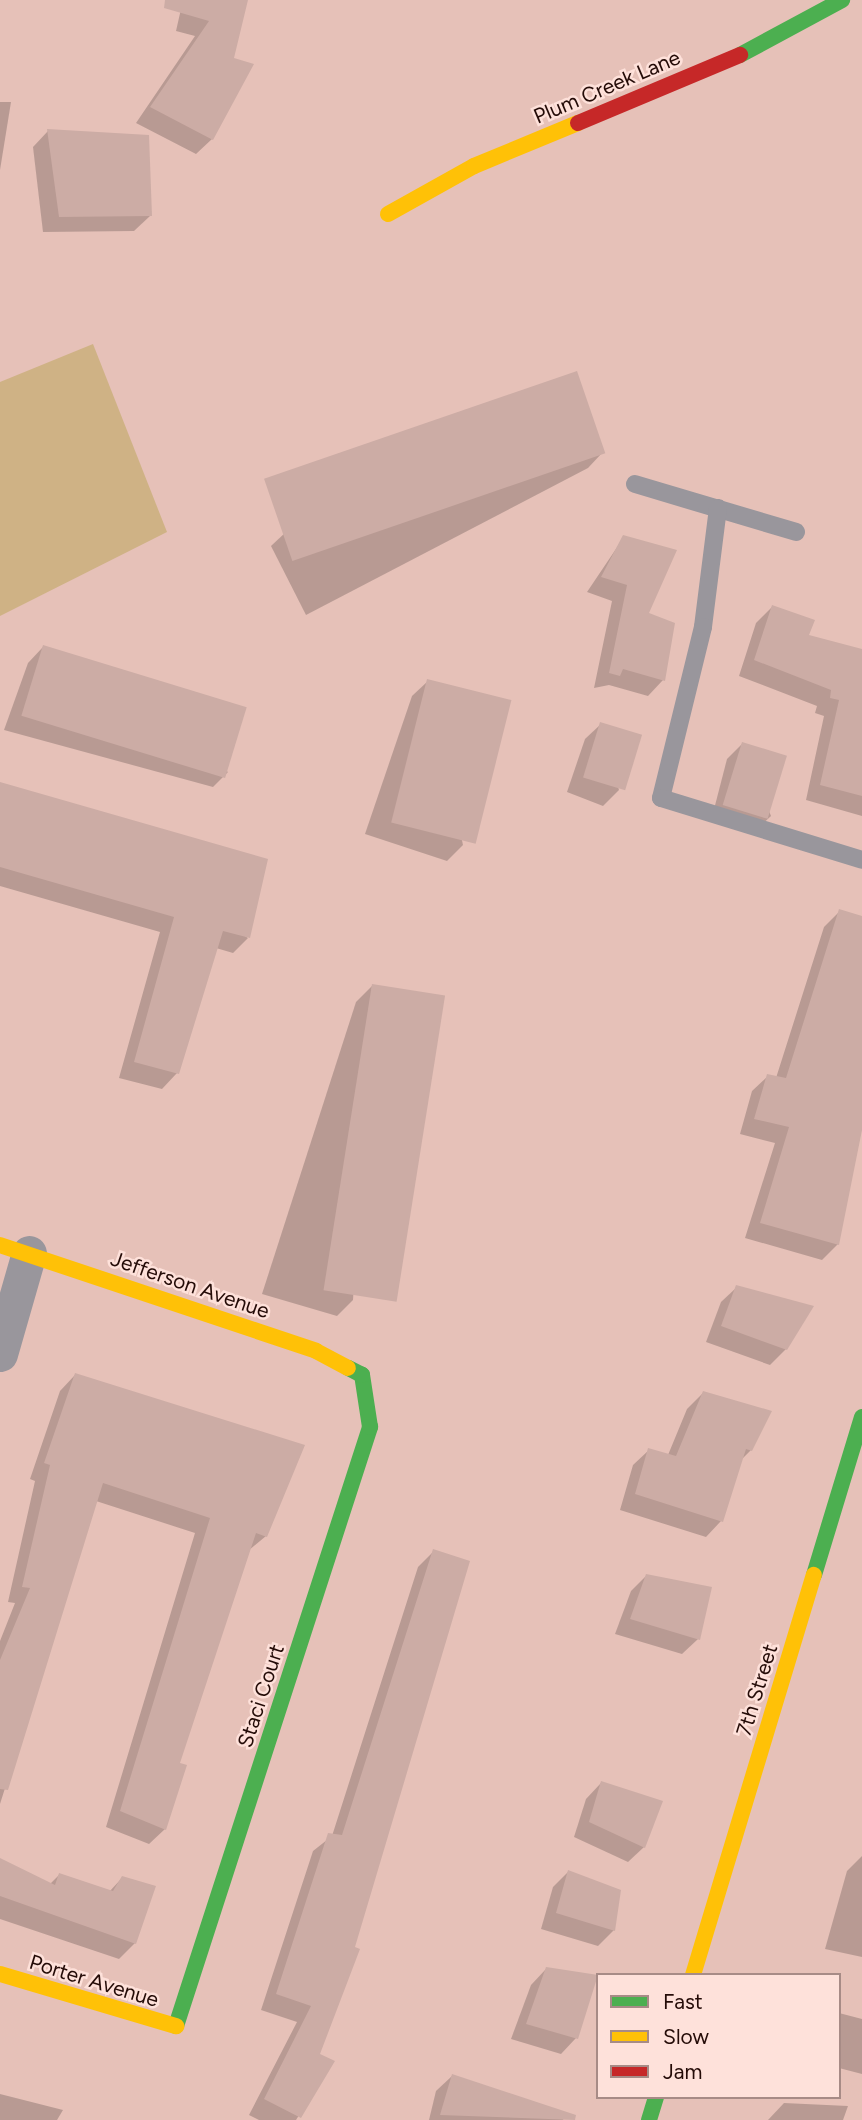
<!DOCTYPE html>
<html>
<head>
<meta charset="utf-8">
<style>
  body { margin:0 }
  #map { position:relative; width:862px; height:2120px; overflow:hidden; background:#e6c1b8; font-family:Figtree,sans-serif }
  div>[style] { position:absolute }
  .green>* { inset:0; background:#cfb285 }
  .shadow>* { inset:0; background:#0003 }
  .building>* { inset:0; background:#ccaca5; transform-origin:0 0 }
  .lane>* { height:18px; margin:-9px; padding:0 9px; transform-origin:9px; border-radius:9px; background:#99969c }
  .street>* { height:35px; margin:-17.5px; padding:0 17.5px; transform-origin:17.5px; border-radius:17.5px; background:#99969c }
  .fast>* { height:16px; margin:-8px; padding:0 8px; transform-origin:8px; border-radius:8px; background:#4caf50 }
  .slow>* { height:16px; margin:-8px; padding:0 8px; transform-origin:8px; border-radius:8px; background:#ffc107 }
  .jam>* { height:16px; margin:-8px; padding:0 8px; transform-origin:8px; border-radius:8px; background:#c62828 }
  span { translate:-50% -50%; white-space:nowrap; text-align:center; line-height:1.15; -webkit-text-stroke:5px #fee1da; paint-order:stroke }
  .street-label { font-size:21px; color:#240b07 }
  .legend { position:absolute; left:596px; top:1973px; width:245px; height:126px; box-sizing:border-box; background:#fee1da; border:2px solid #a78b86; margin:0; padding:9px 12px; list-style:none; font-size:21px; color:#240b07 }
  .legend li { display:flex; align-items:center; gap:14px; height:35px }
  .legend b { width:35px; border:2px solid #a78b86 }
</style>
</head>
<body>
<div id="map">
  <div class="green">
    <div style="clip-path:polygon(93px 344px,167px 532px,0 616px,0 382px)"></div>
  </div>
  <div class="shadow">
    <div style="clip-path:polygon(183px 0,246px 0,212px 139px,196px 154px,136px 123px,195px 36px,176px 31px)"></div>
    <div style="clip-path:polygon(0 102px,11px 102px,0 170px)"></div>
    <div style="clip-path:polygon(48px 131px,150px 216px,134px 231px,43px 232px,33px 147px)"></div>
    <div style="clip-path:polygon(576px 373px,603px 452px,588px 468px,306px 615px,271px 546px,287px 531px)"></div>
    <div style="clip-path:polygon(624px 537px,663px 680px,648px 696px,609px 685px,594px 688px,612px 601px,587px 592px)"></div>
    <div style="clip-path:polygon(772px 607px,807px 636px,862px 655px,862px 816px,806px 800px,824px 716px,815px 713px,817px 706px,739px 676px,756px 623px)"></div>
    <div style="clip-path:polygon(43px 647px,228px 772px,213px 787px,4px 730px,28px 663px)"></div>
    <div style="clip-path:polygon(428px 681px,463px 845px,447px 861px,365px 834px,412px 696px)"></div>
    <div style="clip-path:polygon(601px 724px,619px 790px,603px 806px,567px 792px,585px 739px)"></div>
    <div style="clip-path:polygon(742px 744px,771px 816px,755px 831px,711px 821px,727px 759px)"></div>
    <div style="clip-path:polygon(0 784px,248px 938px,233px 953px,216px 948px,177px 1073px,162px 1089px,119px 1078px,160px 932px,0 886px)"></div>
    <div style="clip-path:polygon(840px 911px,862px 918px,862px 1127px,838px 1244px,822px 1260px,745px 1238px,775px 1143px,740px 1134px,752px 1091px,768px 1076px,776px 1078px,824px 927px)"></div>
    <div style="clip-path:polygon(372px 986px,353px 1300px,337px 1316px,262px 1294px,356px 1002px)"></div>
    <div style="clip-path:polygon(737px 1287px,786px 1349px,770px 1365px,706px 1342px,721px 1302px)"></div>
    <div style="clip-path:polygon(75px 1375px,266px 1536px,248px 1551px,178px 1764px,165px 1829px,149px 1844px,106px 1827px,195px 1533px,96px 1501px,0 1804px,0 1641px,15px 1603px,8px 1602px,35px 1481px,30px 1479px,60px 1391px)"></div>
    <div style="clip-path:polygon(703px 1393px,751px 1450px,741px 1460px,721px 1521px,706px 1537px,620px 1510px,633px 1465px,649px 1450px,668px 1455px,687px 1409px)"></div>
    <div style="clip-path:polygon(434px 1551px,318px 2055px,332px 2062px,296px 2120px,259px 2120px,249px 2115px,297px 2022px,261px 2010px,313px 1851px,332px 1836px,418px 1567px)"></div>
    <div style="clip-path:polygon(647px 1575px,698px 1639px,682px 1654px,615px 1634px,631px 1591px)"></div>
    <div style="clip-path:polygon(601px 1783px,644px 1847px,628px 1862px,574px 1837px,586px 1799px)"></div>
    <div style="clip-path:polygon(862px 1856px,862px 1957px,825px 1949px,847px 1871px)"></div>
    <div style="clip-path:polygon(0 1860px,50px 1884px,59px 1875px,109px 1892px,122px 1878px,135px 1943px,119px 1959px,0 1919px)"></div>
    <div style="clip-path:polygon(568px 1872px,614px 1930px,598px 1946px,541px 1929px,553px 1887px)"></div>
    <div style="clip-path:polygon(546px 1969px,576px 2038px,561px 2054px,511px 2039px,531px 1985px)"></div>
    <div style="clip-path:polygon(839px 2013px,862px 2019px,862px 2074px,839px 2068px)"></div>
    <div style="clip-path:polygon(452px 2076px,565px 2113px,563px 2120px,429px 2120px,436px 2091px)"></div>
    <div style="clip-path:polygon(0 2094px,63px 2110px,57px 2120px,0 2120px)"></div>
    <div style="clip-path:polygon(784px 2103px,848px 2106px,843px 2120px,768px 2120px)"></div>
  </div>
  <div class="building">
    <div style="clip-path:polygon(165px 0,248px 0,234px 58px,254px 64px,213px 140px,150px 107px,209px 21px,164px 8px)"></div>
    <div style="clip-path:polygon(47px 129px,149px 135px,152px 216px,59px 217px)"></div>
    <div style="left:577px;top:371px;width:87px;height:331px;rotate:71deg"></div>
    <div style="clip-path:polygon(623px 535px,677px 550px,649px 613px,675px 623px,665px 681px,623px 669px,620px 676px,609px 673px,627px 585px,601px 577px)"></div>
    <div style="clip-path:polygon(772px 605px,815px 620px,809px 635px,862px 649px,862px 796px,820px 785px,839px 700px,830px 698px,831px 690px,754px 660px)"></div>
    <div style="left:43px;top:645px;width:213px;height:74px;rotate:17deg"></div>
    <div style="left:427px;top:679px;width:87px;height:148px;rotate:14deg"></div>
    <div style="left:600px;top:722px;width:44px;height:58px;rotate:17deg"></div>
    <div style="left:742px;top:742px;width:47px;height:66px;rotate:17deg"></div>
    <div style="clip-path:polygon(0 782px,268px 859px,250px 938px,223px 931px,179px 1074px,134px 1062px,174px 917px,0 867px)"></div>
    <div style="clip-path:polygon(839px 909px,862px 916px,862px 1130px,839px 1245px,760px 1223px,789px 1127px,754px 1119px,767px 1074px,786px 1078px)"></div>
    <div style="left:372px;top:984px;width:74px;height:310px;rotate:9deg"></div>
    <div style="clip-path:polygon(736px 1285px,814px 1306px,787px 1350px,721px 1326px)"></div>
    <div style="clip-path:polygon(75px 1373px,305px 1445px,267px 1537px,256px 1533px,180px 1763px,187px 1765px,166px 1830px,120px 1811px,210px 1518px,103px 1483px,8px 1790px,0 1789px,0 1660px,30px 1588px,22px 1587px,50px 1465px,44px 1463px)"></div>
    <div style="clip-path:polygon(703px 1391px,772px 1411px,752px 1451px,746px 1449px,723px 1522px,635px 1494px,648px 1448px,676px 1456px)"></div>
    <div style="clip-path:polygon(433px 1549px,470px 1561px,355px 1947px,360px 1949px,320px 2054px,335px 2061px,301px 2118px,264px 2099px,311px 2006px,276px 1994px,328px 1833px,342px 1835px)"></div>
    <div style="clip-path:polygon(646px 1574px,712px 1587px,700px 1640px,630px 1619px)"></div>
    <div style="clip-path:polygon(601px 1781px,663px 1801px,645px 1848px,589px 1822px)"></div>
    <div style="clip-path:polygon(0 1858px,55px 1885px,59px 1873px,113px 1891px,122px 1876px,156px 1886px,136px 1944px,0 1896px)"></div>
    <div style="clip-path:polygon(568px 1870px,621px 1890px,615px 1931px,556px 1913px)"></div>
    <div style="clip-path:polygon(546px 1967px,598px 1975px,578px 2039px,526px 2024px)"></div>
    <div style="clip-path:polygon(452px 2074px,576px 2115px,575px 2120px,440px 2115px)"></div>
  </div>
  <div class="lane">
    <div style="left:635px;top:484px;width:168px;rotate:16.6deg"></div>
    <div style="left:718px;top:508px;width:120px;rotate:97.2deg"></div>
    <div style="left:703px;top:627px;width:176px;rotate:103.8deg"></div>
    <div style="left:661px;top:798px;width:210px;rotate:17.1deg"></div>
  </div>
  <div class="street">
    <div style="left:0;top:1354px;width:105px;rotate:-74deg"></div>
  </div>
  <div class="fast">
    <div style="left:740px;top:55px;width:116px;rotate:-28.3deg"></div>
    <div style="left:814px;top:1575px;width:165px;rotate:-73.1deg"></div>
    <div style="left:176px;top:2026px;width:630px;rotate:-72.05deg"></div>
    <div style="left:370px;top:1427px;width:53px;rotate:-98.7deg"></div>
    <div style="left:362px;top:1375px;width:16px;rotate:-153deg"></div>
    <div style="left:649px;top:2120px;width:24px;rotate:-73deg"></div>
  </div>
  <div class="slow">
    <div style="left:388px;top:214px;width:98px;rotate:-29.2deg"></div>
    <div style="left:474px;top:166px;width:113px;rotate:-22.5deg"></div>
    <div style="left:0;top:1245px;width:333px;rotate:18.5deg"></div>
    <div style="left:316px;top:1351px;width:36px;rotate:28deg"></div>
    <div style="left:0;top:1974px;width:184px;rotate:16.5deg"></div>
    <div style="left:693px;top:1975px;width:418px;rotate:-73.2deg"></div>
  </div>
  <div class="jam">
    <div style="left:578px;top:123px;width:176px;rotate:-22.8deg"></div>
  </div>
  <div class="street-label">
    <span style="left:607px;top:87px;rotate:-23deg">Plum Creek Lane</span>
    <span style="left:190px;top:1285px;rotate:19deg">Jefferson Avenue</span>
    <span style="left:757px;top:1690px;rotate:-73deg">7th Street</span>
    <span style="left:261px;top:1696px;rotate:-72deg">Staci Court</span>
    <span style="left:94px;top:1981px;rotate:17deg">Porter Avenue</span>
  </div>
  <ul class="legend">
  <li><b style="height:9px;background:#4caf50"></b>Fast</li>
  <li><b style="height:9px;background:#ffc107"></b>Slow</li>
  <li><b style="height:9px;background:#c62828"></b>Jam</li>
  </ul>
</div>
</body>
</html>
